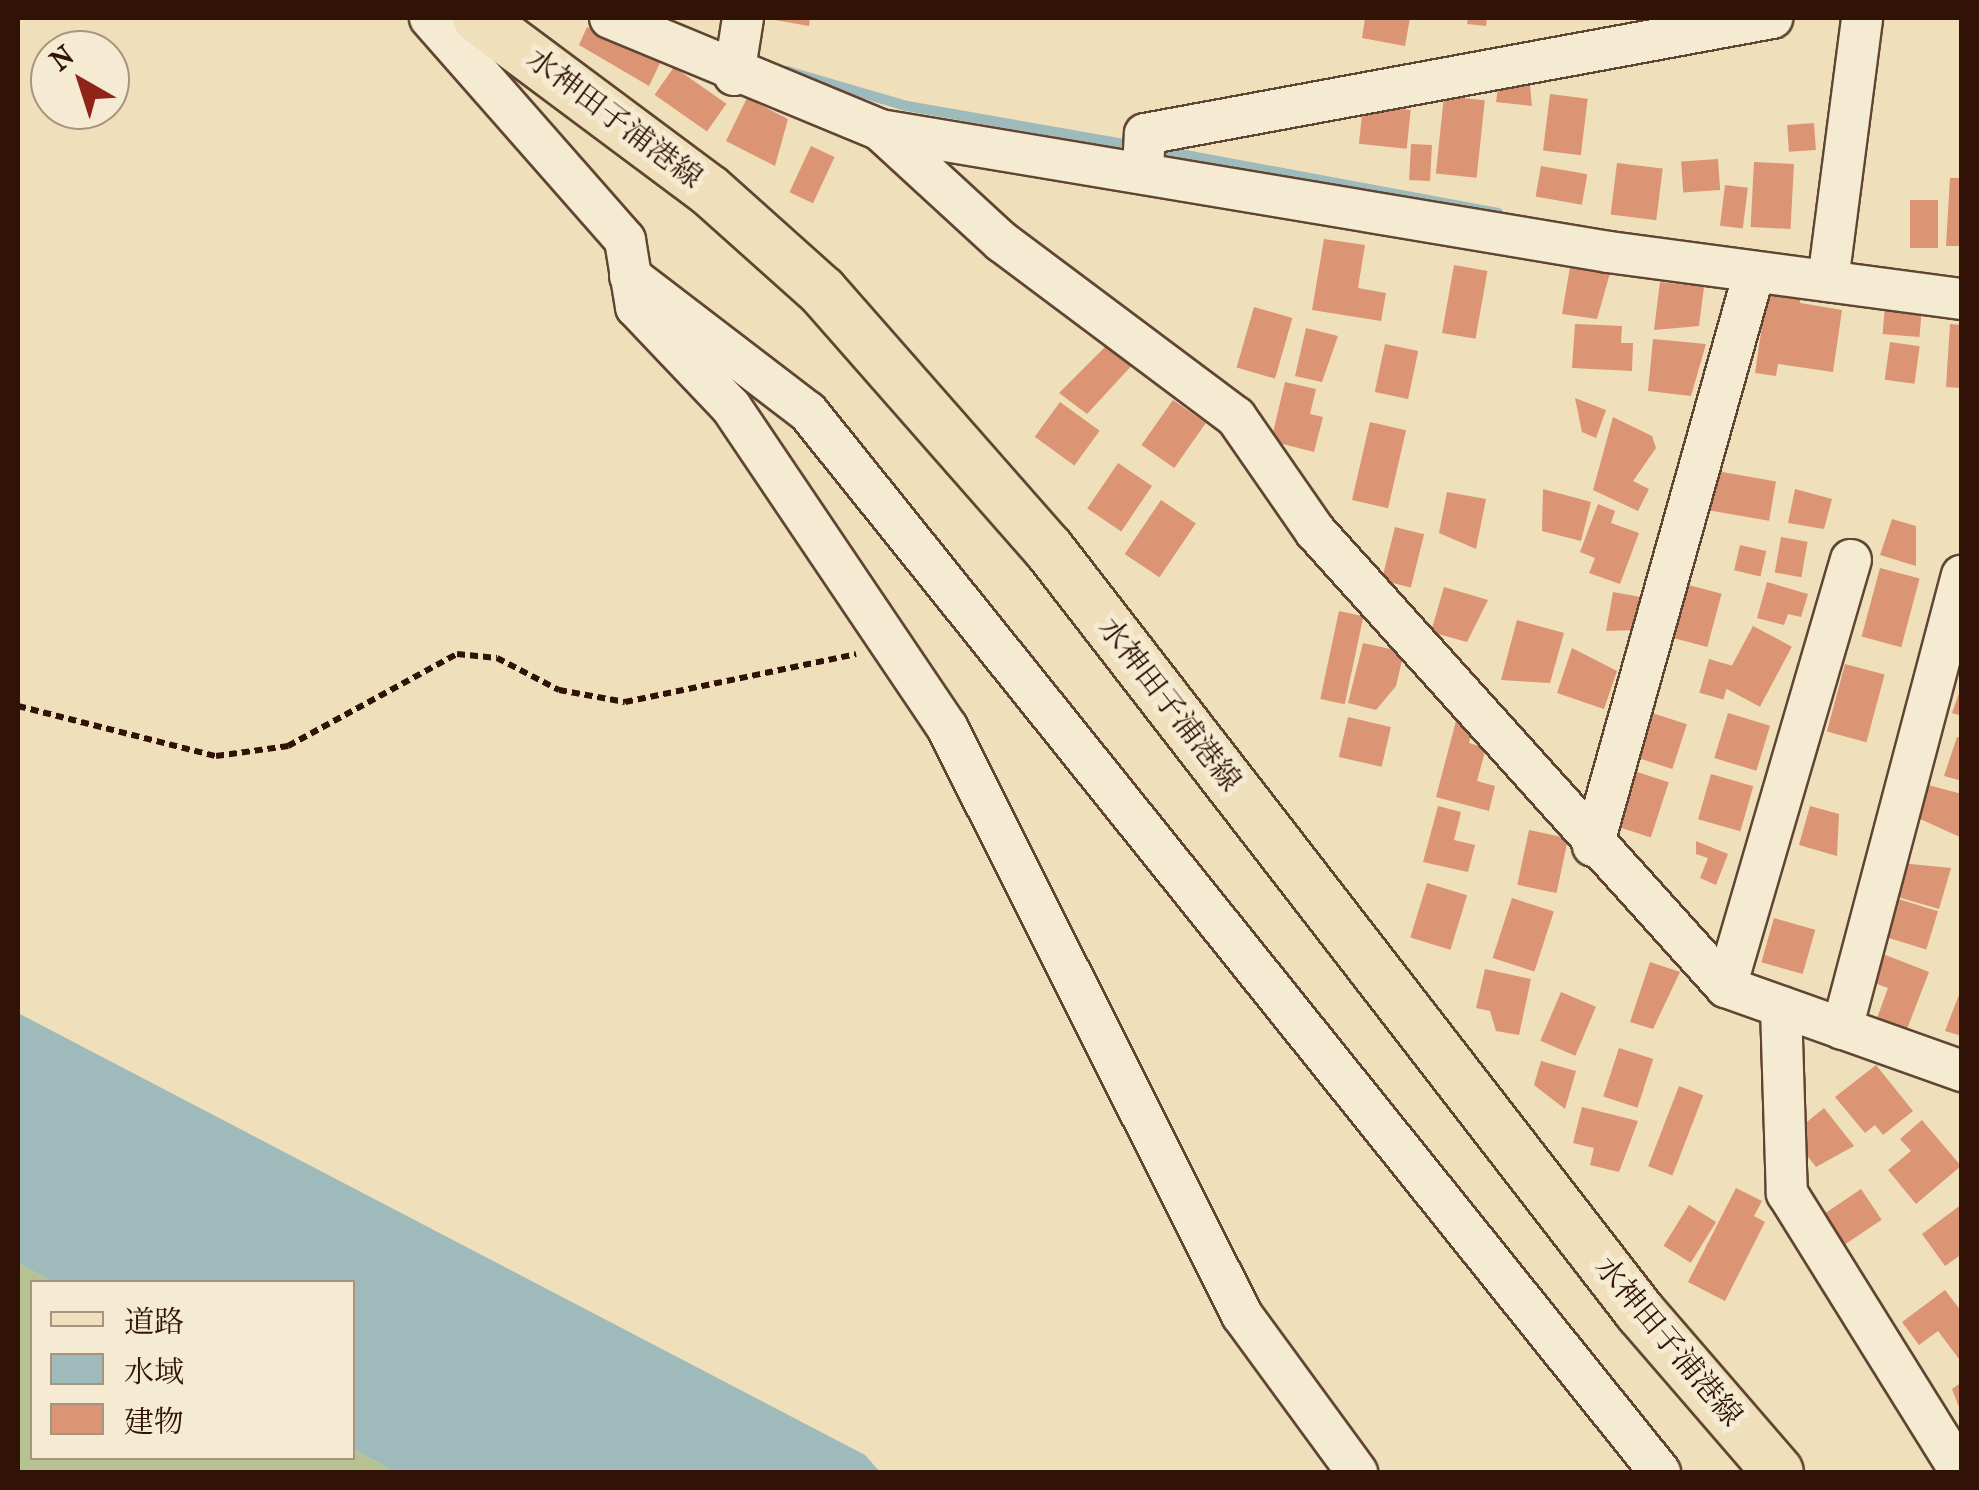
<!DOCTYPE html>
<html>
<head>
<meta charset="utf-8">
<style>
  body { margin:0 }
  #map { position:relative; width:1979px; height:1490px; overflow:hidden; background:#efdfba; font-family:"IM FELL French Canon","Noto Serif JP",serif }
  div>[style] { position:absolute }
  .green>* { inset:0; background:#b6c292 }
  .water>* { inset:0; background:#9fbabb }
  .stream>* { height:10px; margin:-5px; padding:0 5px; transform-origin:5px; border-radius:5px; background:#9fbabb }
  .building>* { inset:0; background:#db9574; transform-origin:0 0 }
  .path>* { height:6px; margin-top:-3px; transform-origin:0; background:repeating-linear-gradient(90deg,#311206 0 8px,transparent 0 13px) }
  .roads { filter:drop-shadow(2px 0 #604533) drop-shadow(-2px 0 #604533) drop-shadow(0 2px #604533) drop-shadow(0 -2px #604533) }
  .minor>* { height:40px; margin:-20px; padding:0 20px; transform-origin:20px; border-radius:20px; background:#f5ead2 }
  .major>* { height:50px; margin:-25px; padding:0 25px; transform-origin:25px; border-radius:25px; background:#efdfba }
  span { translate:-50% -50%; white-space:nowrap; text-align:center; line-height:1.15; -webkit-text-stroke:10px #f5ead2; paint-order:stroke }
  .street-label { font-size:30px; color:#311206 }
  .frame { position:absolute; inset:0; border:20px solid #311206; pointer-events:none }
  .legend { position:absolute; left:30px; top:1280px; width:325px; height:180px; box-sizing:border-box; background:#f5ead2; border:2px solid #a79480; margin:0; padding:12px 18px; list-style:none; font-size:30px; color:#311206 }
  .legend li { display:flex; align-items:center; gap:20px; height:50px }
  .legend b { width:50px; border:2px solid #a79480 }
  .north { position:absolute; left:30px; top:30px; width:100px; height:100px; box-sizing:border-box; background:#f5ead2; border:2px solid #a79480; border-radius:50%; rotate:321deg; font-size:28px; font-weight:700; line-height:40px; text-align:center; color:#311206 }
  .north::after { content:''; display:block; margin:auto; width:35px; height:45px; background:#8f2418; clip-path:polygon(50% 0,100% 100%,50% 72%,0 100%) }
</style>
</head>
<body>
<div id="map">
  <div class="green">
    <div style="clip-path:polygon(18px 1263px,53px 1282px,32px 1282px,32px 1458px,352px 1458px,353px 1449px,395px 1472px,18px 1472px)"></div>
  </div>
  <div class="water">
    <div style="clip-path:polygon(18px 1013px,865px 1455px,880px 1472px,395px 1472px,353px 1449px,352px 1282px,53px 1282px,18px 1263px)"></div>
  </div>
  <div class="stream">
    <div style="left:787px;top:71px;width:125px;rotate:16.3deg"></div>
    <div style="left:907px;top:106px;width:233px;rotate:9.9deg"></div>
    <div style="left:1153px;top:149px;width:351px;rotate:10.5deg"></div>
  </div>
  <div class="building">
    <div style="clip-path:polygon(764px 18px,810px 18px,809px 26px)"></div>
    <div style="clip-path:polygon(1365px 18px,1410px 18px,1405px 46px,1362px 38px)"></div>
    <div style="clip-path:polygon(1468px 18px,1487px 18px,1486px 26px,1467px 24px)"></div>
    <div style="clip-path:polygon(587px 27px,661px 61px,649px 86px,579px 45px)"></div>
    <div style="left:674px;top:67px;width:64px;height:34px;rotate:35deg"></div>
    <div style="clip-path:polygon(1529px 75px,1532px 106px,1496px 102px,1499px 80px)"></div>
    <div style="left:1550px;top:94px;width:38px;height:57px;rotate:7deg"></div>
    <div style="left:1444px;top:96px;width:41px;height:78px;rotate:6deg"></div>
    <div style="clip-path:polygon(747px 98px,788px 119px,775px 166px,726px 141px)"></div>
    <div style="left:1363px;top:105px;width:48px;height:39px;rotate:6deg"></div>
    <div style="left:1814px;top:123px;width:27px;height:27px;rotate:86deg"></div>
    <div style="left:1411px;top:144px;width:21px;height:36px;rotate:3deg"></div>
    <div style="left:811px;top:146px;width:26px;height:51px;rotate:25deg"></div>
    <div style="left:1718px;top:159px;width:31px;height:37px;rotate:86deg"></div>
    <div style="left:1754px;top:162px;width:40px;height:65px;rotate:3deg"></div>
    <div style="left:1617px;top:163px;width:46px;height:52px;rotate:7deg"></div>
    <div style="left:1541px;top:166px;width:47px;height:31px;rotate:10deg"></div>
    <div style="clip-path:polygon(1950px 178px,1962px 178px,1962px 246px,1946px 246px)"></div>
    <div style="left:1725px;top:185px;width:23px;height:41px;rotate:7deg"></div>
    <div style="left:1910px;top:200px;width:28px;height:48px"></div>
    <div style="clip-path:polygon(1324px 239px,1365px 245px,1358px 288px,1386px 293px,1381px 321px,1312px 310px)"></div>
    <div style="left:1454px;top:265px;width:34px;height:69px;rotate:10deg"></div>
    <div style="clip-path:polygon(1570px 267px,1610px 273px,1597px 319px,1562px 314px)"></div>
    <div style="clip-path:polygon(1660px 282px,1704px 287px,1699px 326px,1654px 330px)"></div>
    <div style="clip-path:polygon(1768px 285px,1802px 291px,1800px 303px,1842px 310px,1833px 372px,1778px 364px,1776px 376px,1755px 373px)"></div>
    <div style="left:1885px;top:306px;width:37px;height:28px;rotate:5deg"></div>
    <div style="left:1254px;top:307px;width:40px;height:63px;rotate:16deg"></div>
    <div style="clip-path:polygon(1575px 324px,1622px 326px,1621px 343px,1633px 343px,1632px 371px,1572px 368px)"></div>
    <div style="clip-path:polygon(1950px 324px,1962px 325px,1962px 388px,1946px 387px)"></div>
    <div style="clip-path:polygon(1306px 328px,1338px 336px,1322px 382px,1295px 376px)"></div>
    <div style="clip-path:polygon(1653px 339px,1706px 344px,1691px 396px,1648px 391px)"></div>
    <div style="left:1890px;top:342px;width:30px;height:38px;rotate:8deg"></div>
    <div style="clip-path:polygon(1108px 344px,1134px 363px,1087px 414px,1059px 393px)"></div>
    <div style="left:1385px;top:344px;width:34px;height:49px;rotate:12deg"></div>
    <div style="clip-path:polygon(1285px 382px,1316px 389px,1310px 414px,1323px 417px,1314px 452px,1271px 441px)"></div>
    <div style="clip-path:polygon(1575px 398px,1606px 410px,1596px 438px,1582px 432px)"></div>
    <div style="left:1173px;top:400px;width:40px;height:55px;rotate:35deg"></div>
    <div style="left:1060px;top:402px;width:49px;height:43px;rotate:36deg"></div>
    <div style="clip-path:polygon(1613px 417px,1652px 436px,1656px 448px,1633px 481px,1649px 489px,1638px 511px,1593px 490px)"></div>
    <div style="left:1370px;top:422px;width:37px;height:80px;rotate:13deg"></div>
    <div style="left:1118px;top:463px;width:41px;height:55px;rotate:34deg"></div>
    <div style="left:1711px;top:470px;width:66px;height:40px;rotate:10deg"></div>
    <div style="clip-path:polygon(1543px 489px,1591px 502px,1581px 541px,1542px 531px)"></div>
    <div style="clip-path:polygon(1795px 489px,1832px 499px,1824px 529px,1788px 523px)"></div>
    <div style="clip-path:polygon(1447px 492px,1486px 499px,1476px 549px,1439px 533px)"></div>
    <div style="left:1161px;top:500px;width:42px;height:65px;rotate:34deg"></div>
    <div style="clip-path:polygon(1598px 504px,1615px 511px,1611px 523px,1639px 533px,1620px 584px,1589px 573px,1595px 558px,1580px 552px)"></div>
    <div style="clip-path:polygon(1892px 519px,1916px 526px,1916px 566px,1880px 555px)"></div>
    <div style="left:1395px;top:527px;width:30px;height:55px;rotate:14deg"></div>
    <div style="left:1781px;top:537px;width:27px;height:36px;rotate:10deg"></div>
    <div style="left:1740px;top:545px;width:27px;height:26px;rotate:13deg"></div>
    <div style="left:1880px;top:568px;width:41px;height:71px;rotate:15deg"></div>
    <div style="clip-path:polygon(1767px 582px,1808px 594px,1801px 617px,1788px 614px,1784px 625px,1757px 618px)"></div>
    <div style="left:1681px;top:583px;width:42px;height:55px;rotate:15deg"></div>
    <div style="clip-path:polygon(1444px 587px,1488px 600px,1467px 642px,1431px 632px)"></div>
    <div style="clip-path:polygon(1613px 592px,1646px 598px,1638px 630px,1606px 631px)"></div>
    <div style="left:1339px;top:611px;width:25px;height:90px;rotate:12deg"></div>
    <div style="clip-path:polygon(1517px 620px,1564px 633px,1550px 683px,1501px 680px)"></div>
    <div style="left:1753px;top:626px;width:44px;height:68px;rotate:28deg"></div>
    <div style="clip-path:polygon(1363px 643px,1404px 652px,1396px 686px,1376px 710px,1348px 703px)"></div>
    <div style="clip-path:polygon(1572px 648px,1617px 671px,1604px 709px,1557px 693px)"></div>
    <div style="left:1709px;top:659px;width:25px;height:35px;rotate:16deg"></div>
    <div style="left:1845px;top:664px;width:41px;height:70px;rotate:15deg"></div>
    <div style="clip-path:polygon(1962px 685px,1962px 716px,1952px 713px)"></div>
    <div style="left:1646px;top:711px;width:43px;height:47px;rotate:18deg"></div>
    <div style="left:1728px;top:713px;width:44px;height:47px;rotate:17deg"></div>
    <div style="left:1348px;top:717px;width:44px;height:41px;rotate:13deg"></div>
    <div style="clip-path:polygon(1457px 717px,1472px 730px,1469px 743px,1486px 748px,1477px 781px,1495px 786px,1489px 811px,1436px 797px)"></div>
    <div style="clip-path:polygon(1957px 737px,1962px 738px,1962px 781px,1944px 776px)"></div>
    <div style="left:1625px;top:768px;width:46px;height:58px;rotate:18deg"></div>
    <div style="left:1711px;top:774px;width:44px;height:47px;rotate:16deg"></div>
    <div style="clip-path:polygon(1928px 785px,1962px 794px,1962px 838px,1918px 818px)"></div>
    <div style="clip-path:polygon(1438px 806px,1461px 812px,1454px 840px,1475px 845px,1468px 872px,1423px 862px)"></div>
    <div style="clip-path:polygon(1810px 806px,1839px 814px,1837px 856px,1799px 845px)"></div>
    <div style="left:1529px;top:830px;width:40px;height:56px;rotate:12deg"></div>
    <div style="clip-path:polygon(1696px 841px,1728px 854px,1716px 885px,1700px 878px,1708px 858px,1696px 854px)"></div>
    <div style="clip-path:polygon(1900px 863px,1951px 868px,1939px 909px,1891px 895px)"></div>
    <div style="left:1427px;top:883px;width:42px;height:57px;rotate:17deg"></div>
    <div style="left:1512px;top:898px;width:44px;height:63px;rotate:18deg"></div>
    <div style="left:1895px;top:898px;width:45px;height:40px;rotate:17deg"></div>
    <div style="left:1774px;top:918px;width:43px;height:46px;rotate:16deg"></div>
    <div style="clip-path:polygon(1883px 954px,1929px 972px,1907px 1029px,1877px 1018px,1888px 988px,1872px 982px)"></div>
    <div style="clip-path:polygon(1650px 962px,1680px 972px,1653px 1029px,1630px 1022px)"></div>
    <div style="clip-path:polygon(1485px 969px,1531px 979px,1519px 1035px,1496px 1031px,1490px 1011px,1476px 1008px)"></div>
    <div style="clip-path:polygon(1962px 987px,1962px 1036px,1945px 1031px)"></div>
    <div style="left:1561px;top:992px;width:38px;height:53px;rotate:23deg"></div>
    <div style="left:1619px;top:1048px;width:36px;height:51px;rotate:18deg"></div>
    <div style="clip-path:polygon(1541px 1061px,1576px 1071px,1565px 1109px,1534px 1085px)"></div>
    <div style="clip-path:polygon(1876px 1065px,1913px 1111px,1883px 1135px,1875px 1125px,1865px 1133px,1835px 1097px)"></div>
    <div style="left:1679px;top:1086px;width:26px;height:86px;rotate:21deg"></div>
    <div style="clip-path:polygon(1582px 1107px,1638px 1121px,1619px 1172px,1590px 1165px,1594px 1148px,1573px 1143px)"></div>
    <div style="clip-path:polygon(1824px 1108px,1854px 1146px,1816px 1167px,1791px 1135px)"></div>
    <div style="clip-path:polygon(1922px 1120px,1961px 1166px,1916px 1204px,1888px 1170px,1911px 1151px,1900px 1139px)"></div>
    <div style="clip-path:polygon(1736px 1188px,1762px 1201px,1754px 1216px,1765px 1222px,1725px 1301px,1688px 1282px)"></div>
    <div style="left:1861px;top:1189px;width:37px;height:54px;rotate:56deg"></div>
    <div style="clip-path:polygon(1962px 1204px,1962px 1254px,1945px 1266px,1922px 1234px)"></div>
    <div style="left:1689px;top:1205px;width:32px;height:48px;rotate:32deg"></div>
    <div style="clip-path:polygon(1945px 1290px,1962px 1312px,1962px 1363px,1938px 1331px,1919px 1345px,1902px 1322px)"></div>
    <div style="clip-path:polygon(1962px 1382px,1962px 1415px,1952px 1389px)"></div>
  </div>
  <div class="path">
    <div style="left:18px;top:706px;width:204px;rotate:14.2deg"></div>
    <div style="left:216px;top:756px;width:73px;rotate:-7.9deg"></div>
    <div style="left:288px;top:746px;width:192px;rotate:-28.6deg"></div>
    <div style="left:457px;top:654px;width:40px;rotate:5.7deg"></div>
    <div style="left:497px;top:658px;width:70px;rotate:27.3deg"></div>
    <div style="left:559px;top:690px;width:67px;rotate:10.3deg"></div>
    <div style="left:625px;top:702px;width:236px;rotate:-11.7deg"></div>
  </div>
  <div class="roads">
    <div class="minor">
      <div style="left:430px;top:18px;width:295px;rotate:48.7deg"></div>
      <div style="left:625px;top:240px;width:68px;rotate:80.7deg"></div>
      <div style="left:636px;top:307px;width:138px;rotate:46.5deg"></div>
      <div style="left:731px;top:407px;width:386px;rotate:56deg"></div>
      <div style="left:947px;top:727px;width:658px;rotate:63.36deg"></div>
      <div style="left:1242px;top:1315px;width:195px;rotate:53.8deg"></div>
      <div style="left:610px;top:18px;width:292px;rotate:22.5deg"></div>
      <div style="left:880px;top:130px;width:739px;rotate:9.5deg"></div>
      <div style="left:1609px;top:252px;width:356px;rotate:7.6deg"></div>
      <div style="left:734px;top:75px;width:58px;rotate:-81deg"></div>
      <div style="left:880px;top:130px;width:166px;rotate:42.6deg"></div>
      <div style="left:1002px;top:242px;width:292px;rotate:36.8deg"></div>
      <div style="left:1236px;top:417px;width:139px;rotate:55.3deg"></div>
      <div style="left:1315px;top:531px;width:614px;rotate:47.97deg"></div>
      <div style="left:1726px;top:987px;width:251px;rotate:19.6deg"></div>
      <div style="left:1143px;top:170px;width:36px;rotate:-87deg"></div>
      <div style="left:1145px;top:134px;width:638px;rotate:-10.48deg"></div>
      <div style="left:630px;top:276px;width:224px;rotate:37.4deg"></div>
      <div style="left:808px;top:412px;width:1360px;rotate:51.21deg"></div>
      <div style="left:1828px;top:281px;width:265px;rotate:-82.6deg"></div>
      <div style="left:1593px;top:846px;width:595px;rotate:-74.31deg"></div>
      <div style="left:1726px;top:987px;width:445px;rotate:-73.7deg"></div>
      <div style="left:1781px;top:1007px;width:186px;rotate:88.2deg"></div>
      <div style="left:1787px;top:1193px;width:329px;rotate:58.1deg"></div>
      <div style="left:1842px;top:1029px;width:469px;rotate:-75.2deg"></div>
    </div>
    <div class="major">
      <div style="left:478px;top:18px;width:288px;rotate:36.7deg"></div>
      <div style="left:709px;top:190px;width:152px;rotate:41.8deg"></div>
      <div style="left:822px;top:291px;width:342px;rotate:48.7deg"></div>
      <div style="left:1048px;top:548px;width:967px;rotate:52.23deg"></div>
      <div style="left:1640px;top:1312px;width:211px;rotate:49.2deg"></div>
    </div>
  </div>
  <div class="street-label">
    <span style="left:614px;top:119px;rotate:37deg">水神田子浦港線</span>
    <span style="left:1169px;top:705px;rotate:52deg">水神田子浦港線</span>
    <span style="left:1668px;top:1342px;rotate:50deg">水神田子浦港線</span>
  </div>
  <div class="frame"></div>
  <ul class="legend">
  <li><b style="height:12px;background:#efdfba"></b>道路</li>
  <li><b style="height:28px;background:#9fbabb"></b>水域</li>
  <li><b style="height:28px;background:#db9574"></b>建物</li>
  </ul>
  <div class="north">N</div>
</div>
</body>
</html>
